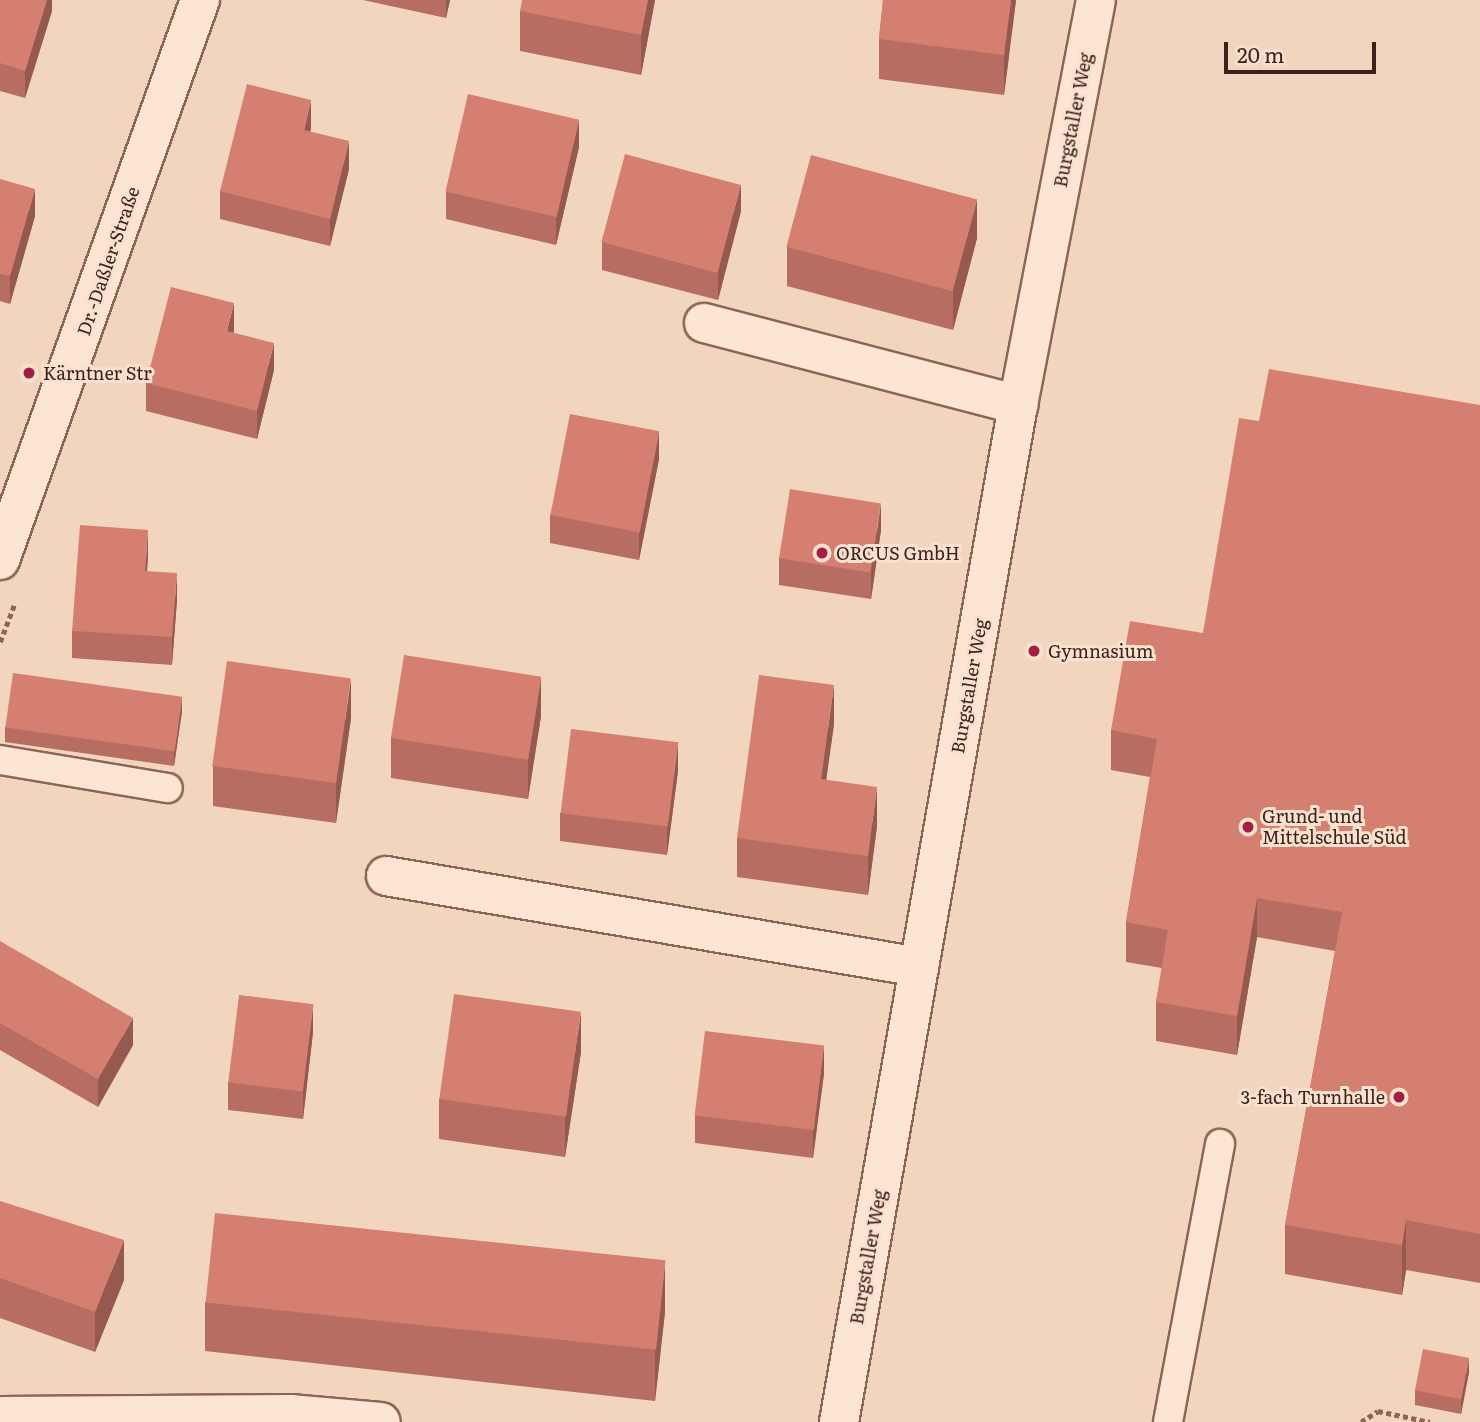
<!DOCTYPE html>
<html>
<head>
<meta charset="utf-8">
<style>
  body { margin:0 }
  #map { position:relative; width:1480px; height:1422px; overflow:hidden; background:#f2d5bf; font-family:Literata,serif }
  div>[style] { position:absolute }
  .path>* { height:4.5px; margin-top:-2.25px; transform-origin:0; background:repeating-linear-gradient(90deg,#8d6455 0 5px,transparent 0 8.5px) }
  .roads { filter:drop-shadow(2px 0 #8d6455) drop-shadow(-2px 0 #8d6455) drop-shadow(0 2px #8d6455) drop-shadow(0 -2px #8d6455) }
  .service>* { height:28px; margin:-14px; padding:0 14px; transform-origin:14px; border-radius:14px; background:#fce5d3 }
  .minor>* { height:38px; margin:-19px; padding:0 19px; transform-origin:19px; border-radius:19px; background:#fce5d3 }
  .wall>* { inset:0; background:#b76d61 }
  .shaded-wall>* { inset:0; background:#95594f }
  .building>* { inset:0; background:#d57f71; transform-origin:0 0 }
  .dots>* { width:19px; height:19px; translate:-50% -50%; box-sizing:border-box; border:4px solid #f9e1cf; border-radius:50% }
  span { translate:-50% -50%; white-space:nowrap; text-align:center; line-height:1.15; -webkit-text-stroke:6px #f9e1cf; paint-order:stroke }
  .street-label { font-size:18px; color:#3b221b }
  .poi-label { font-size:18px; color:#3b221b }
  .left { translate:0 -50%; text-align:left }
  .right { translate:-100% -50%; text-align:right }
  .scale { position:absolute; left:1224px; top:42px; width:152px; height:32px; box-sizing:border-box; border:4px solid #3b221b; border-top:0; padding-left:9px; font-size:21px; line-height:24px; white-space:nowrap; color:#3b221b; -webkit-text-stroke:5px #f9e1cf; paint-order:stroke }
</style>
</head>
<body>
<div id="map">
  <div class="path">
    <div style="left:0;top:642px;width:42px;rotate:-69deg"></div>
    <div style="left:1361px;top:1422px;width:20px;rotate:-33deg"></div>
    <div style="left:1378px;top:1411px;width:53px;rotate:11.9deg"></div>
  </div>
  <div class="roads">
    <div class="service">
      <div style="left:0;top:760px;width:170px;rotate:9.5deg"></div>
      <div style="left:1168px;top:1422px;width:283px;rotate:-79.4deg"></div>
    </div>
    <div class="minor">
      <div style="left:704px;top:323px;width:325px;rotate:14.6deg"></div>
      <div style="left:0;top:560px;width:595px;rotate:-70.35deg"></div>
      <div style="left:386px;top:876px;width:541px;rotate:9.69deg"></div>
      <div style="left:0;top:1416px;width:290px;rotate:-0.4deg"></div>
      <div style="left:290px;top:1414px;width:91px;rotate:5deg"></div>
      <div style="left:839px;top:1422px;width:1033px;rotate:-80.02deg"></div>
      <div style="left:1018px;top:405px;width:412px;rotate:-79.1deg"></div>
    </div>
  </div>
  <div class="wall">
    <div style="clip-path:polygon(0 0,52px 0,52px 11px,25px 98px,0 91px)"></div>
    <div style="clip-path:polygon(363px 0,450px 0,446px 18px)"></div>
    <div style="clip-path:polygon(655px 0,641px 75px,520px 51px,520px 11px)"></div>
    <div style="clip-path:polygon(883px 0,1016px 0,1004px 95px,879px 79px,879px 39px)"></div>
    <div style="clip-path:polygon(311px 128px,310px 132px,349px 169px,330px 246px,220px 219px,220px 191px)"></div>
    <div style="clip-path:polygon(579px 147px,556px 245px,446px 219px,446px 192px)"></div>
    <div style="clip-path:polygon(0 179px,35px 216px,10px 304px,0 301px)"></div>
    <div style="clip-path:polygon(741px 211px,718px 300px,602px 270px,602px 242px)"></div>
    <div style="clip-path:polygon(977px 238px,953px 330px,787px 286px,787px 247px)"></div>
    <div style="clip-path:polygon(234px 331px,233px 332px,274px 370px,257px 439px,146px 411px,146px 383px)"></div>
    <div style="clip-path:polygon(1480px 405px,1480px 1283px,1406px 1270px,1402px 1295px,1285px 1274px,1285px 1225px,1335px 951px,1257px 937px,1237px 1055px,1156px 1041px,1156px 1002px,1162px 968px,1126px 962px,1126px 922px,1150px 777px,1111px 770px,1111px 730px,1203px 633px,1259px 421px)"></div>
    <div style="clip-path:polygon(659px 459px,639px 560px,550px 543px,550px 515px)"></div>
    <div style="clip-path:polygon(881px 530px,871px 599px,779px 585px,779px 558px)"></div>
    <div style="clip-path:polygon(148px 557px,147px 571px,177px 600px,172px 665px,72px 658px,72px 631px)"></div>
    <div style="clip-path:polygon(182px 711px,174px 766px,5px 742px,5px 727px)"></div>
    <div style="clip-path:polygon(541px 716px,528px 799px,391px 778px,391px 738px)"></div>
    <div style="clip-path:polygon(351px 718px,336px 823px,213px 806px,213px 766px)"></div>
    <div style="clip-path:polygon(834px 724px,826px 779px,877px 826px,868px 895px,737px 877px,737px 838px)"></div>
    <div style="clip-path:polygon(678px 771px,667px 855px,560px 841px,560px 813px)"></div>
    <div style="clip-path:polygon(0 941px,133px 1045px,98px 1107px,0 1050px)"></div>
    <div style="clip-path:polygon(313px 1032px,303px 1119px,228px 1110px,228px 1082px)"></div>
    <div style="clip-path:polygon(581px 1052px,565px 1157px,439px 1139px,439px 1099px)"></div>
    <div style="clip-path:polygon(824px 1073px,813px 1158px,695px 1143px,695px 1115px)"></div>
    <div style="clip-path:polygon(0 1201px,124px 1280px,95px 1352px,0 1318px)"></div>
    <div style="clip-path:polygon(205px 1302px,665px 1312px,655px 1401px,205px 1351px)"></div>
    <div style="clip-path:polygon(1469px 1372px,1461px 1414px,1415px 1405px,1415px 1390px)"></div>
  </div>
  <div class="shaded-wall">
    <div style="clip-path:polygon(47px 0,52px 0,52px 11px,25px 98px,25px 71px)"></div>
    <div style="clip-path:polygon(446px 0,450px 0,446px 18px)"></div>
    <div style="clip-path:polygon(648px 0,655px 0,641px 75px,641px 35px)"></div>
    <div style="clip-path:polygon(1011px 0,1016px 0,1004px 95px,1004px 55px)"></div>
    <div style="clip-path:polygon(311px 100px,311px 128px,304px 158px,304px 130px)"></div>
    <div style="clip-path:polygon(579px 119px,579px 147px,556px 245px,556px 217px)"></div>
    <div style="clip-path:polygon(349px 141px,349px 169px,330px 246px,330px 219px)"></div>
    <div style="clip-path:polygon(741px 184px,741px 211px,718px 300px,718px 272px)"></div>
    <div style="clip-path:polygon(35px 189px,35px 216px,10px 304px,10px 276px)"></div>
    <div style="clip-path:polygon(977px 199px,977px 238px,953px 330px,953px 290px)"></div>
    <div style="clip-path:polygon(234px 303px,234px 331px,227px 358px,227px 331px)"></div>
    <div style="clip-path:polygon(274px 343px,274px 370px,257px 439px,257px 411px)"></div>
    <div style="clip-path:polygon(659px 431px,659px 459px,639px 560px,639px 533px)"></div>
    <div style="clip-path:polygon(881px 503px,881px 530px,871px 599px,871px 572px)"></div>
    <div style="clip-path:polygon(148px 530px,148px 557px,145px 598px,145px 571px)"></div>
    <div style="clip-path:polygon(177px 573px,177px 600px,172px 665px,172px 637px)"></div>
    <div style="clip-path:polygon(541px 676px,541px 716px,528px 799px,528px 760px)"></div>
    <div style="clip-path:polygon(351px 679px,351px 718px,336px 823px,336px 784px)"></div>
    <div style="clip-path:polygon(834px 685px,834px 724px,821px 818px,821px 779px)"></div>
    <div style="clip-path:polygon(182px 697px,182px 711px,174px 766px,174px 752px)"></div>
    <div style="clip-path:polygon(678px 743px,678px 771px,667px 855px,667px 827px)"></div>
    <div style="clip-path:polygon(877px 787px,877px 826px,868px 895px,868px 856px)"></div>
    <div style="clip-path:polygon(1257px 898px,1257px 937px,1237px 1055px,1237px 1016px)"></div>
    <div style="clip-path:polygon(313px 1004px,313px 1032px,303px 1119px,303px 1091px)"></div>
    <div style="clip-path:polygon(581px 1012px,581px 1052px,565px 1157px,565px 1118px)"></div>
    <div style="clip-path:polygon(133px 1018px,133px 1045px,98px 1107px,98px 1079px)"></div>
    <div style="clip-path:polygon(824px 1045px,824px 1073px,813px 1158px,813px 1130px)"></div>
    <div style="clip-path:polygon(1406px 1220px,1406px 1270px,1402px 1295px,1402px 1245px)"></div>
    <div style="clip-path:polygon(124px 1240px,124px 1280px,95px 1352px,95px 1312px)"></div>
    <div style="clip-path:polygon(665px 1262px,665px 1312px,655px 1401px,655px 1352px)"></div>
    <div style="clip-path:polygon(1469px 1358px,1469px 1372px,1461px 1414px,1461px 1400px)"></div>
  </div>
  <div class="building">
    <div style="clip-path:polygon(0 0,47px 0,25px 71px,0 63px)"></div>
    <div style="clip-path:polygon(522px 0,648px 0,641px 35px,520px 11px)"></div>
    <div style="clip-path:polygon(883px 0,1011px 0,1004px 55px,879px 39px)"></div>
    <div style="clip-path:polygon(247px 84px,311px 100px,304px 130px,349px 141px,330px 219px,220px 191px)"></div>
    <div style="left:468px;top:94px;width:114px;height:100px;rotate:13deg"></div>
    <div style="left:625px;top:154px;width:120px;height:91px;rotate:15deg"></div>
    <div style="left:811px;top:155px;width:172px;height:95px;rotate:15deg"></div>
    <div style="clip-path:polygon(0 179px,35px 189px,10px 276px,0 274px)"></div>
    <div style="clip-path:polygon(171px 287px,234px 303px,227px 331px,274px 343px,257px 411px,146px 383px)"></div>
    <div style="clip-path:polygon(1269px 369px,1480px 405px,1480px 927px,1344px 902px,1342px 912px,1257px 898px,1237px 1016px,1156px 1002px,1168px 930px,1126px 922px,1157px 739px,1111px 730px,1130px 621px,1203px 633px,1239px 418px,1259px 421px)"></div>
    <div style="left:570px;top:414px;width:91px;height:103px;rotate:11deg"></div>
    <div style="left:790px;top:489px;width:92px;height:70px;rotate:9deg"></div>
    <div style="clip-path:polygon(80px 525px,148px 530px,145px 571px,177px 573px,172px 637px,72px 631px)"></div>
    <div style="left:404px;top:655px;width:139px;height:84px;rotate:9deg"></div>
    <div style="left:227px;top:661px;width:125px;height:106px;rotate:8deg"></div>
    <div style="left:13px;top:673px;width:171px;height:55px;rotate:8deg"></div>
    <div style="clip-path:polygon(759px 675px,834px 685px,821px 779px,877px 787px,868px 856px,737px 838px)"></div>
    <div style="left:571px;top:729px;width:108px;height:85px;rotate:7deg"></div>
    <div style="clip-path:polygon(1344px 902px,1480px 927px,1480px 1234px,1406px 1220px,1402px 1245px,1285px 1225px)"></div>
    <div style="clip-path:polygon(0 941px,133px 1018px,98px 1079px,0 1023px)"></div>
    <div style="left:454px;top:994px;width:128px;height:106px;rotate:8deg"></div>
    <div style="left:239px;top:995px;width:75px;height:88px;rotate:7deg"></div>
    <div style="left:705px;top:1031px;width:120px;height:85px;rotate:7deg"></div>
    <div style="clip-path:polygon(0 1201px,124px 1240px,95px 1312px,0 1278px)"></div>
    <div style="left:215px;top:1213px;width:453px;height:90px;rotate:6deg"></div>
    <div style="left:1423px;top:1349px;width:47px;height:42px;rotate:11deg"></div>
  </div>
  <div class="dots">
    <div style="left:29px;top:373px;background:#a21f44"></div>
    <div style="left:822px;top:553px;background:#a21f44"></div>
    <div style="left:1034px;top:651px;background:#a21f44"></div>
    <div style="left:1248px;top:827px;background:#a21f44"></div>
    <div style="left:1399px;top:1097px;background:#a21f44"></div>
  </div>
  <div class="street-label">
    <span style="left:1073px;top:120px;rotate:-79deg">Burgstaller Weg</span>
    <span style="left:108px;top:261px;rotate:-71deg">Dr.-Daßler-Straße</span>
    <span style="left:969px;top:686px;rotate:-80deg">Burgstaller Weg</span>
    <span style="left:868px;top:1257px;rotate:-80deg">Burgstaller Weg</span>
  </div>
  <div class="poi-label">
    <span class="left" style="left:43px;top:373px">Kärntner Str</span>
    <span class="left" style="left:836px;top:553px">ORCUS GmbH</span>
    <span class="left" style="left:1048px;top:651px">Gymnasium</span>
    <span class="left" style="left:1262px;top:827px">Grund- und<br>Mittelschule Süd</span>
    <span class="right" style="left:1385px;top:1097px">3-fach Turnhalle</span>
  </div>
  <div class="scale">20 m</div>
</div>
</body>
</html>
